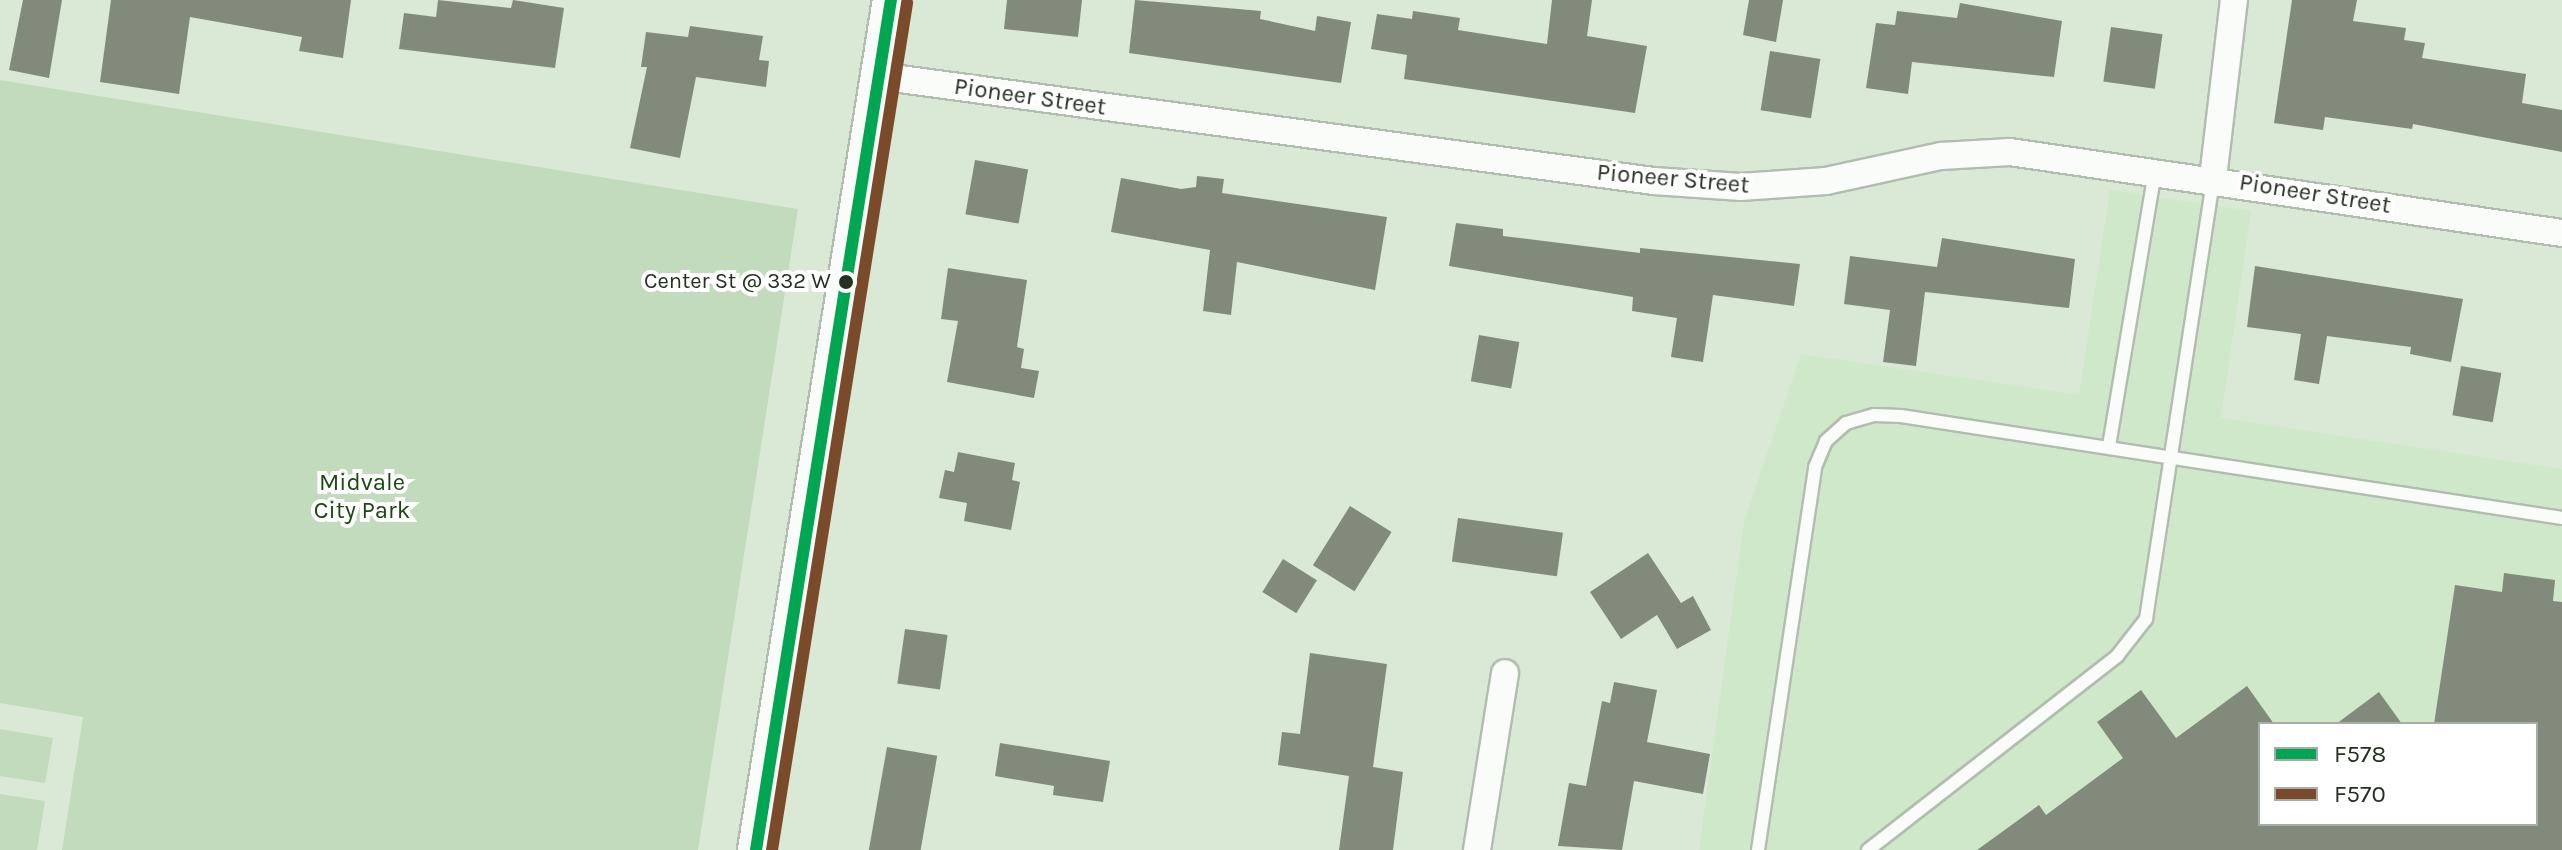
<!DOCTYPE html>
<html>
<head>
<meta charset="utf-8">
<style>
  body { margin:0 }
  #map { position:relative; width:2562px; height:850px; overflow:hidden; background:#dae9d6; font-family:Karla,sans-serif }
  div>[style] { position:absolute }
  .built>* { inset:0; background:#cfe8c9 }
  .green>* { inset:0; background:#c2dbbc }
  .building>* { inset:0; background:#828a7b; transform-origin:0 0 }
  .roads { filter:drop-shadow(2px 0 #b1bdae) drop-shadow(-2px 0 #b1bdae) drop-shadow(0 2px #b1bdae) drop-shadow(0 -2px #b1bdae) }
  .lane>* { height:12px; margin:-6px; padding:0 6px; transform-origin:6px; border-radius:6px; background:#f9fcf9 }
  .street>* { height:26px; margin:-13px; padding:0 13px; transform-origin:13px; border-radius:13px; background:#f9fcf9 }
  .secondary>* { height:36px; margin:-18px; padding:0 18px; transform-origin:18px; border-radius:18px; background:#f9fcf9 }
  .bus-1>* { height:12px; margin:-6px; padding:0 6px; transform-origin:6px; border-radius:6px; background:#00a651 }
  .bus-2>* { height:12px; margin:-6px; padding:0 6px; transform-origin:6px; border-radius:6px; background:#7a4b2a }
  .dots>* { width:22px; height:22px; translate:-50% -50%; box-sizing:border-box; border:4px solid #fff; border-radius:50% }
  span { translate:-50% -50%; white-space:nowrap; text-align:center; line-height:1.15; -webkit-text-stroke:8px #fff; paint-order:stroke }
  .bus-label { font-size:22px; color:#263023 }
  .right { translate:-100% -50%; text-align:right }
  .street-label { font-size:24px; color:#263023 }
  .park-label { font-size:24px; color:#1d4911 }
  .legend { position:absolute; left:2258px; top:722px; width:280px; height:104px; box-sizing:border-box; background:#fff; border:2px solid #a8aca7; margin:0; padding:10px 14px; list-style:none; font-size:24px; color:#263023 }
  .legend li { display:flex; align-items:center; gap:16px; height:40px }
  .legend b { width:40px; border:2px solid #a8aca7 }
</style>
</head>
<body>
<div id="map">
  <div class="built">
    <div style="clip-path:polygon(evenodd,2110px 190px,2251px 211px,2221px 418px,2562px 469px,2562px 850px,1699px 850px,1744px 522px,1801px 354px,2079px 395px,2110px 190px,2260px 724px,2536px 724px,2536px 824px,2260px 824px,2260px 724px)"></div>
  </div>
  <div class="green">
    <div style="clip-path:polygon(0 80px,798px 209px,698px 850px,62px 850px,83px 717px,0 703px)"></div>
    <div style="clip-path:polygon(0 729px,53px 738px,45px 783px,0 776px)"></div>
    <div style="clip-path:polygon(0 794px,45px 801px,37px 850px,0 850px)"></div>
  </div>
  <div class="building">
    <div style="clip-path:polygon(23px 0,62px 0,49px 78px,9px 70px)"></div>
    <div style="clip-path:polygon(111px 0,351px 0,343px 58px,299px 51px,302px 37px,190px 17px,179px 94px,100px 82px)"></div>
    <div style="clip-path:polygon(438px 0,511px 8px,513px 0,564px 8px,555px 68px,399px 49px,404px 13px,436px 17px)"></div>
    <div style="clip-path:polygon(1007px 0,1082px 0,1078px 37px,1004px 29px)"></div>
    <div style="clip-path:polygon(1135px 0,1261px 11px,1260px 19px,1315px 31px,1317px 16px,1351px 22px,1341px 83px,1129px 53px)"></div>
    <div style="clip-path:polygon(1552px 0,1592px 0,1587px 36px,1647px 46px,1635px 113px,1404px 79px,1407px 55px,1371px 49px,1377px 14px,1412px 19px,1413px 11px,1460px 18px,1458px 30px,1547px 44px)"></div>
    <div style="clip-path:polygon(1749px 0,1783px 0,1776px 42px,1743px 35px)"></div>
    <div style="clip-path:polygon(2292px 0,2357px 0,2353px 21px,2406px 28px,2404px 40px,2425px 43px,2422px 58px,2526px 74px,2522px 103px,2562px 110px,2562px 152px,2413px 124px,2412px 129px,2325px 117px,2323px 130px,2274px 123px)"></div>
    <div style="clip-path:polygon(1960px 3px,2062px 21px,2054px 77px,1912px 62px,1908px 94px,1866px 88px,1876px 23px,1895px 25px,1897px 11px,1957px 18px)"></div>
    <div style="clip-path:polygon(690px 26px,763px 36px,759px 60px,769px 61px,766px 87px,696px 77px,680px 158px,630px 148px,647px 67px,641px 67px,646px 32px,688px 37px)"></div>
    <div style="left:2111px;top:27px;width:52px;height:55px;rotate:8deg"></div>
    <div style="left:1770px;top:51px;width:51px;height:60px;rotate:9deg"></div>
    <div style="left:975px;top:160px;width:54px;height:55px;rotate:10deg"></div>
    <div style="clip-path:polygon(1197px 176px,1224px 179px,1222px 193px,1387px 217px,1375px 290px,1237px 262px,1231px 315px,1203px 311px,1210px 250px,1111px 232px,1121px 178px,1181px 189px,1196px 187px)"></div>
    <div style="clip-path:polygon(1456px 223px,1503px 229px,1503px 236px,1640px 253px,1640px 248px,1800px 264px,1794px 306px,1713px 295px,1703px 362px,1671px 357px,1677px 318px,1632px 311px,1633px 297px,1449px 266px)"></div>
    <div style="clip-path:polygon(1942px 238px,2075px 259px,2069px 308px,1925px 292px,1916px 366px,1883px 362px,1890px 310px,1844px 304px,1850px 256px,1937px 267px)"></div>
    <div style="clip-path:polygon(2255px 266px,2463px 299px,2451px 362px,2410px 354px,2411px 347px,2327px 336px,2319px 384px,2294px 380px,2301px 334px,2247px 327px)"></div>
    <div style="clip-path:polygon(948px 268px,1027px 280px,1017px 347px,1024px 349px,1021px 368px,1039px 371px,1034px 398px,947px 382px,958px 321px,941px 319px)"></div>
    <div style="left:1479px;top:335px;width:41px;height:47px;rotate:10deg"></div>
    <div style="left:2461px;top:366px;width:41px;height:50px;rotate:10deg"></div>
    <div style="clip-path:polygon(958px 452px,1015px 463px,1012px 480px,1020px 482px,1011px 530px,964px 521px,967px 503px,939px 498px,945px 470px,954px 472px)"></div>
    <div style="left:1350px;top:506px;width:49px;height:70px;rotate:32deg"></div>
    <div style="left:1458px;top:518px;width:106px;height:44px;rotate:8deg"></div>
    <div style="clip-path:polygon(1648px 553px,1681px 603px,1693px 596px,1711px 630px,1677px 649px,1657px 615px,1621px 639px,1590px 592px)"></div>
    <div style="left:1283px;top:559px;width:40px;height:39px;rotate:32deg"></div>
    <div style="clip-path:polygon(2504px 573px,2555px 580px,2553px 601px,2562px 602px,2562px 850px,1977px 850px,2039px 805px,2046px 815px,2123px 758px,2097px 722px,2141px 690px,2176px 738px,2247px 686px,2274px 724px,2260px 724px,2260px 824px,2536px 824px,2536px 724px,2434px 724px,2455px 585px,2502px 592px)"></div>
    <div style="left:905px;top:629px;width:43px;height:55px;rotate:8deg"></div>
    <div style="clip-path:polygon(1310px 653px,1387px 664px,1373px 767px,1403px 772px,1393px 850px,1339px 850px,1349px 776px,1278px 765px,1282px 732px,1300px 734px)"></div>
    <div style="clip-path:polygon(1614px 682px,1657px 690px,1647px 742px,1710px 754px,1703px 794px,1634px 781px,1622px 850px,1558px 846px,1569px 783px,1586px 786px,1602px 701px,1610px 703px)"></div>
    <div style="clip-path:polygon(2379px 692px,2402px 724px,2336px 724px)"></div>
    <div style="clip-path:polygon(1000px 743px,1110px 761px,1103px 802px,1053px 795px,1054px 786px,995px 776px)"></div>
    <div style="left:887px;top:747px;width:51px;height:105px;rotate:10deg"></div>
  </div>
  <div class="roads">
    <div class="lane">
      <div style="left:2109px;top:446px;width:279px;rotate:-80.5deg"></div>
      <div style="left:1758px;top:850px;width:387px;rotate:-81.5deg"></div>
      <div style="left:1815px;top:467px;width:28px;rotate:-67deg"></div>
      <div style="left:1826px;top:441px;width:27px;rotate:-42deg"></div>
      <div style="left:1846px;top:423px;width:29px;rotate:-16deg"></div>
      <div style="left:1874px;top:415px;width:27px;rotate:2deg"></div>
      <div style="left:1901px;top:416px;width:669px;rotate:8.77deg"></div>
      <div style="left:1868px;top:850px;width:316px;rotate:-37.9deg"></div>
      <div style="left:2117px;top:656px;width:47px;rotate:-51.9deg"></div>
      <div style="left:2146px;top:619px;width:445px;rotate:-81.3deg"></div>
    </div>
    <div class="street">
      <div style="left:878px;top:76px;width:783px;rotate:7.71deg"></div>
      <div style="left:1654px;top:181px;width:87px;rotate:3.9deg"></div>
      <div style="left:1741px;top:187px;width:85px;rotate:-4deg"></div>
      <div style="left:1826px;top:181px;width:118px;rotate:-12.3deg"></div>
      <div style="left:1941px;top:156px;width:69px;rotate:-3.3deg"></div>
      <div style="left:2010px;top:152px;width:558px;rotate:8.35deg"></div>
      <div style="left:2213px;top:178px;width:179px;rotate:-83.3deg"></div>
      <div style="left:1477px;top:850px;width:179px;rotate:-81deg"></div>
    </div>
    <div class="secondary">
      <div style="left:756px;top:850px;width:861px;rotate:-80.98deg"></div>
    </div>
  </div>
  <div class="bus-1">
    <div style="left:756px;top:850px;width:861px;rotate:-80.98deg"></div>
  </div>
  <div class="bus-2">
    <div style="left:772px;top:850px;width:858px;rotate:-80.94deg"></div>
  </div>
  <div class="dots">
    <div style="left:846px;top:282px;background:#263023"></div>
  </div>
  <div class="bus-label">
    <span class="right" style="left:831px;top:282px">Center St @ 332 W</span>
  </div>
  <div class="street-label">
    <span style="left:1030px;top:97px;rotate:8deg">Pioneer Street</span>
    <span style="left:1673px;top:179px;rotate:5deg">Pioneer Street</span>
    <span style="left:2315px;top:194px;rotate:9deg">Pioneer Street</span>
  </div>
  <div class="park-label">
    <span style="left:362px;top:497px">Midvale<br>City Park</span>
  </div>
  <ul class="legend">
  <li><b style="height:10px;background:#00a651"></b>F578</li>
  <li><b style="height:10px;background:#7a4b2a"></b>F570</li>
  </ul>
</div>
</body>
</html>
